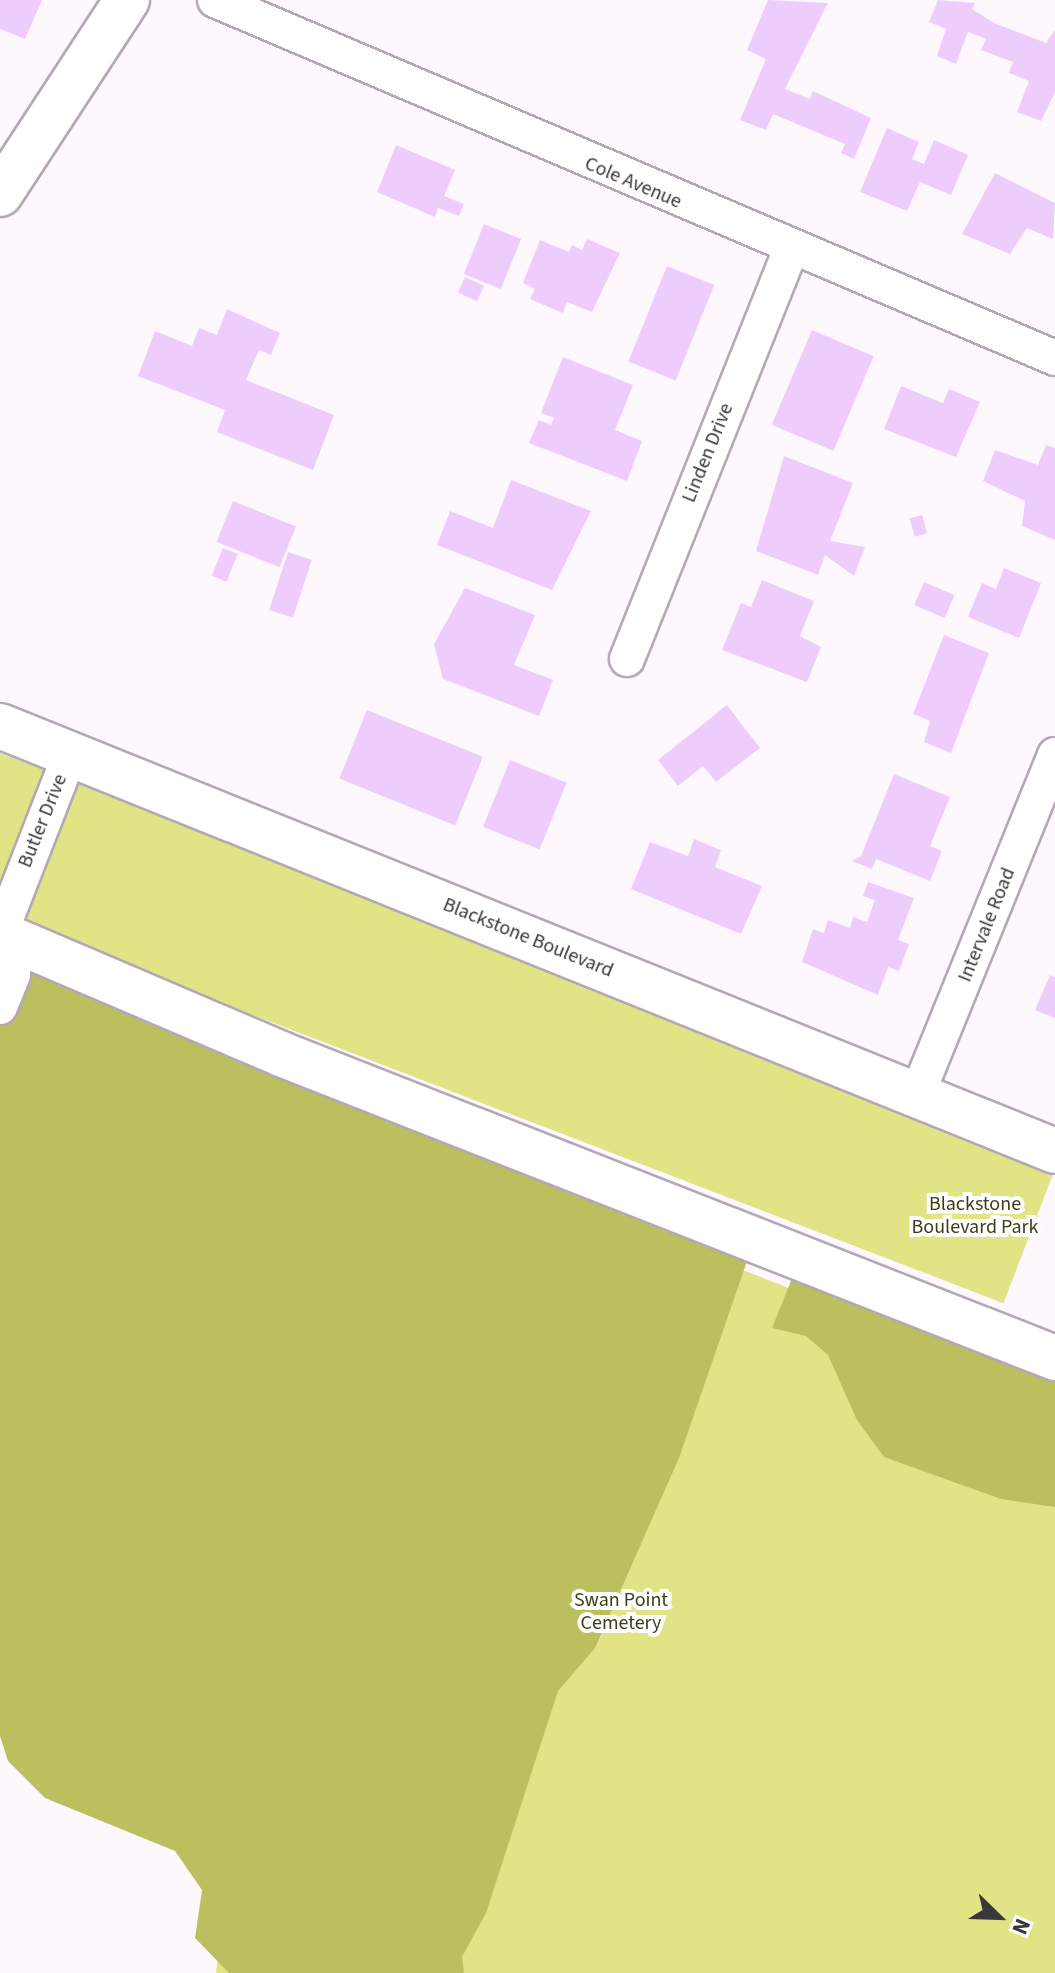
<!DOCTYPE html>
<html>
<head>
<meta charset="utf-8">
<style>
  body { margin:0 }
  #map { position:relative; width:1055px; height:1973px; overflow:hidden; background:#fef7fe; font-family:"Source Sans 3",sans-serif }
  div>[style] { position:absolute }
  .green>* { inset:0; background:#e0e485; transform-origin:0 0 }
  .forest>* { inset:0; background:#bcbf5e }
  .building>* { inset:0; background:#eecdfd; transform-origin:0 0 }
  .roads { filter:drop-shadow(2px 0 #b3a8b4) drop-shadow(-2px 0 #b3a8b4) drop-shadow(0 2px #b3a8b4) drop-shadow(0 -2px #b3a8b4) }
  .street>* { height:34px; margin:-17px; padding:0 17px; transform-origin:17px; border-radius:17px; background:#fff }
  .secondary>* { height:44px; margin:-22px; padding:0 22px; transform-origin:22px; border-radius:22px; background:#fff }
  span { translate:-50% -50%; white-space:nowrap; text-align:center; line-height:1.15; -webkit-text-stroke:8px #fff; paint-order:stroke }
  .street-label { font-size:20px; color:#3a363a }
  .park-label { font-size:20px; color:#3d3e15 }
  .north { position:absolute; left:959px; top:1877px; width:80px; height:80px; -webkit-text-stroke:6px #fff; paint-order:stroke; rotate:113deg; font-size:22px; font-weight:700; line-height:32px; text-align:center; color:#3a363a }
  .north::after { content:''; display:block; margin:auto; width:28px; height:36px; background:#3a363a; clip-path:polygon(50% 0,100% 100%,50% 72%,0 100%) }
</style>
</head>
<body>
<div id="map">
  <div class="green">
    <div style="left:0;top:753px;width:1134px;height:154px;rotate:21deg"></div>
    <div style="clip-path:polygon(314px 1101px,1055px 1393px,1055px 1973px,216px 1973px)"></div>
  </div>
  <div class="forest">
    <div style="clip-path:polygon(0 954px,754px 1241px,679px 1458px,595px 1648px,558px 1691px,486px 1913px,462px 1957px,464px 1973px,229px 1973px,195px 1938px,202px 1890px,175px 1851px,45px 1798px,8px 1761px,0 1736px)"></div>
    <div style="clip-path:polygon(799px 1261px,1055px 1362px,1055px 1507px,1001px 1499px,884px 1457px,857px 1420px,828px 1355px,806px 1336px,772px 1328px)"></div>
  </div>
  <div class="building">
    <div style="clip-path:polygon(0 0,42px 0,25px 39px,0 29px)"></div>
    <div style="clip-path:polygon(768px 0,828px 3px,785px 89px,810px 99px,813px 91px,871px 118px,854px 159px,841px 153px,845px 144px,773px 114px,766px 130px,740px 120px,766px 59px,747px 50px)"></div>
    <div style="clip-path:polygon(938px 0,975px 3px,972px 9px,994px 23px,1046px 43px,1055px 30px,1055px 92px,1041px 121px,1017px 112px,1029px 81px,1009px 73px,1013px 62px,981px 50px,986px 39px,968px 32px,956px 64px,937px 56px,946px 29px,929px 22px)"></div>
    <div style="clip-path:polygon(887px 128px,919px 142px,912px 159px,924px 164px,934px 140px,968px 155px,951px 195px,920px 182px,907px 211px,860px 192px)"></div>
    <div style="clip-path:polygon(396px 145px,455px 170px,444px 196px,464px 204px,459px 216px,438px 208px,435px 217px,377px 192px)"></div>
    <div style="clip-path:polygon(995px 173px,1055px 203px,1053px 239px,1027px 228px,1010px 254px,962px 234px)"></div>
    <div style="left:484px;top:224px;width:40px;height:54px;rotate:22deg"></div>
    <div style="clip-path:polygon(587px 239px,620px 253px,592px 312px,567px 302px,563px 313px,530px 299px,535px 289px,523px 283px,540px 240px,569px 252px,572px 245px,582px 250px)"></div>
    <div style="left:667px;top:266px;width:51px;height:103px;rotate:22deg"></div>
    <div style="left:465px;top:277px;width:21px;height:17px;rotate:25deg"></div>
    <div style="clip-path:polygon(227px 309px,280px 333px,271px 355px,259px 350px,246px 380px,334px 415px,313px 470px,217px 432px,225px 410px,138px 376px,155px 331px,192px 346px,199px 328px,217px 335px)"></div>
    <div style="left:812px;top:330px;width:67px;height:103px;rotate:23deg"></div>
    <div style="clip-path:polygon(563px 357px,633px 385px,615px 430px,642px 441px,627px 481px,529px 443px,539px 420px,551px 425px,554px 418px,541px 413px)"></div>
    <div style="clip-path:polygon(901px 386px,943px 403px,949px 389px,980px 402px,956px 457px,884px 429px)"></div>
    <div style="clip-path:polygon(1046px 445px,1055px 448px,1055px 540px,1022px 526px,1025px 501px,983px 481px,995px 450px,1038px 465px)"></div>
    <div style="clip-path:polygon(784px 456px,853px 483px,830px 541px,865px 547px,854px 576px,825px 555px,818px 575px,756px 551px)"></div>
    <div style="clip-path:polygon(511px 480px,591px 511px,552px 590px,437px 545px,450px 511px,493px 528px)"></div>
    <div style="left:233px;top:501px;width:68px;height:44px;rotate:22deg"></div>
    <div style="left:922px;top:515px;width:19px;height:13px;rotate:74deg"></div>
    <div style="left:223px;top:548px;width:16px;height:30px;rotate:22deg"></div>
    <div style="left:288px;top:552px;width:25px;height:61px;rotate:18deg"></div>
    <div style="clip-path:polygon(1004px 568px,1041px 583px,1019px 638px,968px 617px,982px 583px,996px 589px)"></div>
    <div style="clip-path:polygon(762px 580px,814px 601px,800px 636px,821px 647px,807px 682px,722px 650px,741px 603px,751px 607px)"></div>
    <div style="left:924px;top:582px;width:33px;height:25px;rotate:23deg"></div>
    <div style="clip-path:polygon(465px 588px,535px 615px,514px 665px,553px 680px,539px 716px,443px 679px,434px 644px)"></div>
    <div style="clip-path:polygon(944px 635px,989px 653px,951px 753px,924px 742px,930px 721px,913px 714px)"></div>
    <div style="clip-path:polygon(727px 705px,760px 748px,716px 782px,703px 766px,678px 786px,658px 760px)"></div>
    <div style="left:367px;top:710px;width:125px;height:74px;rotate:22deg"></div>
    <div style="left:510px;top:760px;width:61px;height:72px;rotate:22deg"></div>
    <div style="clip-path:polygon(894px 774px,950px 797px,930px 846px,942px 851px,930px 881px,876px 859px,872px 869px,852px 861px,861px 856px)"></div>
    <div style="clip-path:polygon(694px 839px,721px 850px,715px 867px,762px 886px,741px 934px,631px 889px,650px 842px,688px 856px)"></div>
    <div style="clip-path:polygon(868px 882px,914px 898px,898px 940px,909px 944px,899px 971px,888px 967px,878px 995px,802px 962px,813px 929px,824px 933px,828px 920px,850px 928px,853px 917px,867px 922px,875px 900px,863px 896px)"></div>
    <div style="clip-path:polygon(1050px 975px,1055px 977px,1055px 1018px,1035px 1010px)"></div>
  </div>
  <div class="roads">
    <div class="street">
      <div style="left:215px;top:0;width:913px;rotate:23.08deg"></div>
      <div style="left:627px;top:659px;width:442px;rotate:-68.2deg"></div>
      <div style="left:0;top:1007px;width:35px;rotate:-68deg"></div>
      <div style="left:13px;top:974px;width:42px;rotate:-108deg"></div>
      <div style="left:0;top:934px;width:193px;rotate:-68.7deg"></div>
      <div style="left:917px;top:1095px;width:367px;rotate:-67.9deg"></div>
    </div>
    <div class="secondary">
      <div style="left:0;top:194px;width:232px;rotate:-56.8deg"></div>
      <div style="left:0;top:726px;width:1137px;rotate:21.94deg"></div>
      <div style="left:0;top:934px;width:306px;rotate:23.1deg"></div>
      <div style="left:281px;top:1054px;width:832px;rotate:21.44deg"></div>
    </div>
  </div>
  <div class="street-label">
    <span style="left:633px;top:183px;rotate:23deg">Cole Avenue</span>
    <span style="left:708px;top:453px;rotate:-68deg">Linden Drive</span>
    <span style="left:43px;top:821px;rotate:-68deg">Butler Drive</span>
    <span style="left:987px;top:925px;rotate:-68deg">Intervale Road</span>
    <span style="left:528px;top:938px;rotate:22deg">Blackstone Boulevard</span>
  </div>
  <div class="park-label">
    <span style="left:975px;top:1216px">Blackstone<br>Boulevard Park</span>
    <span style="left:621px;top:1612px">Swan Point<br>Cemetery</span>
  </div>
  <div class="north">N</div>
</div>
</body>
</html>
